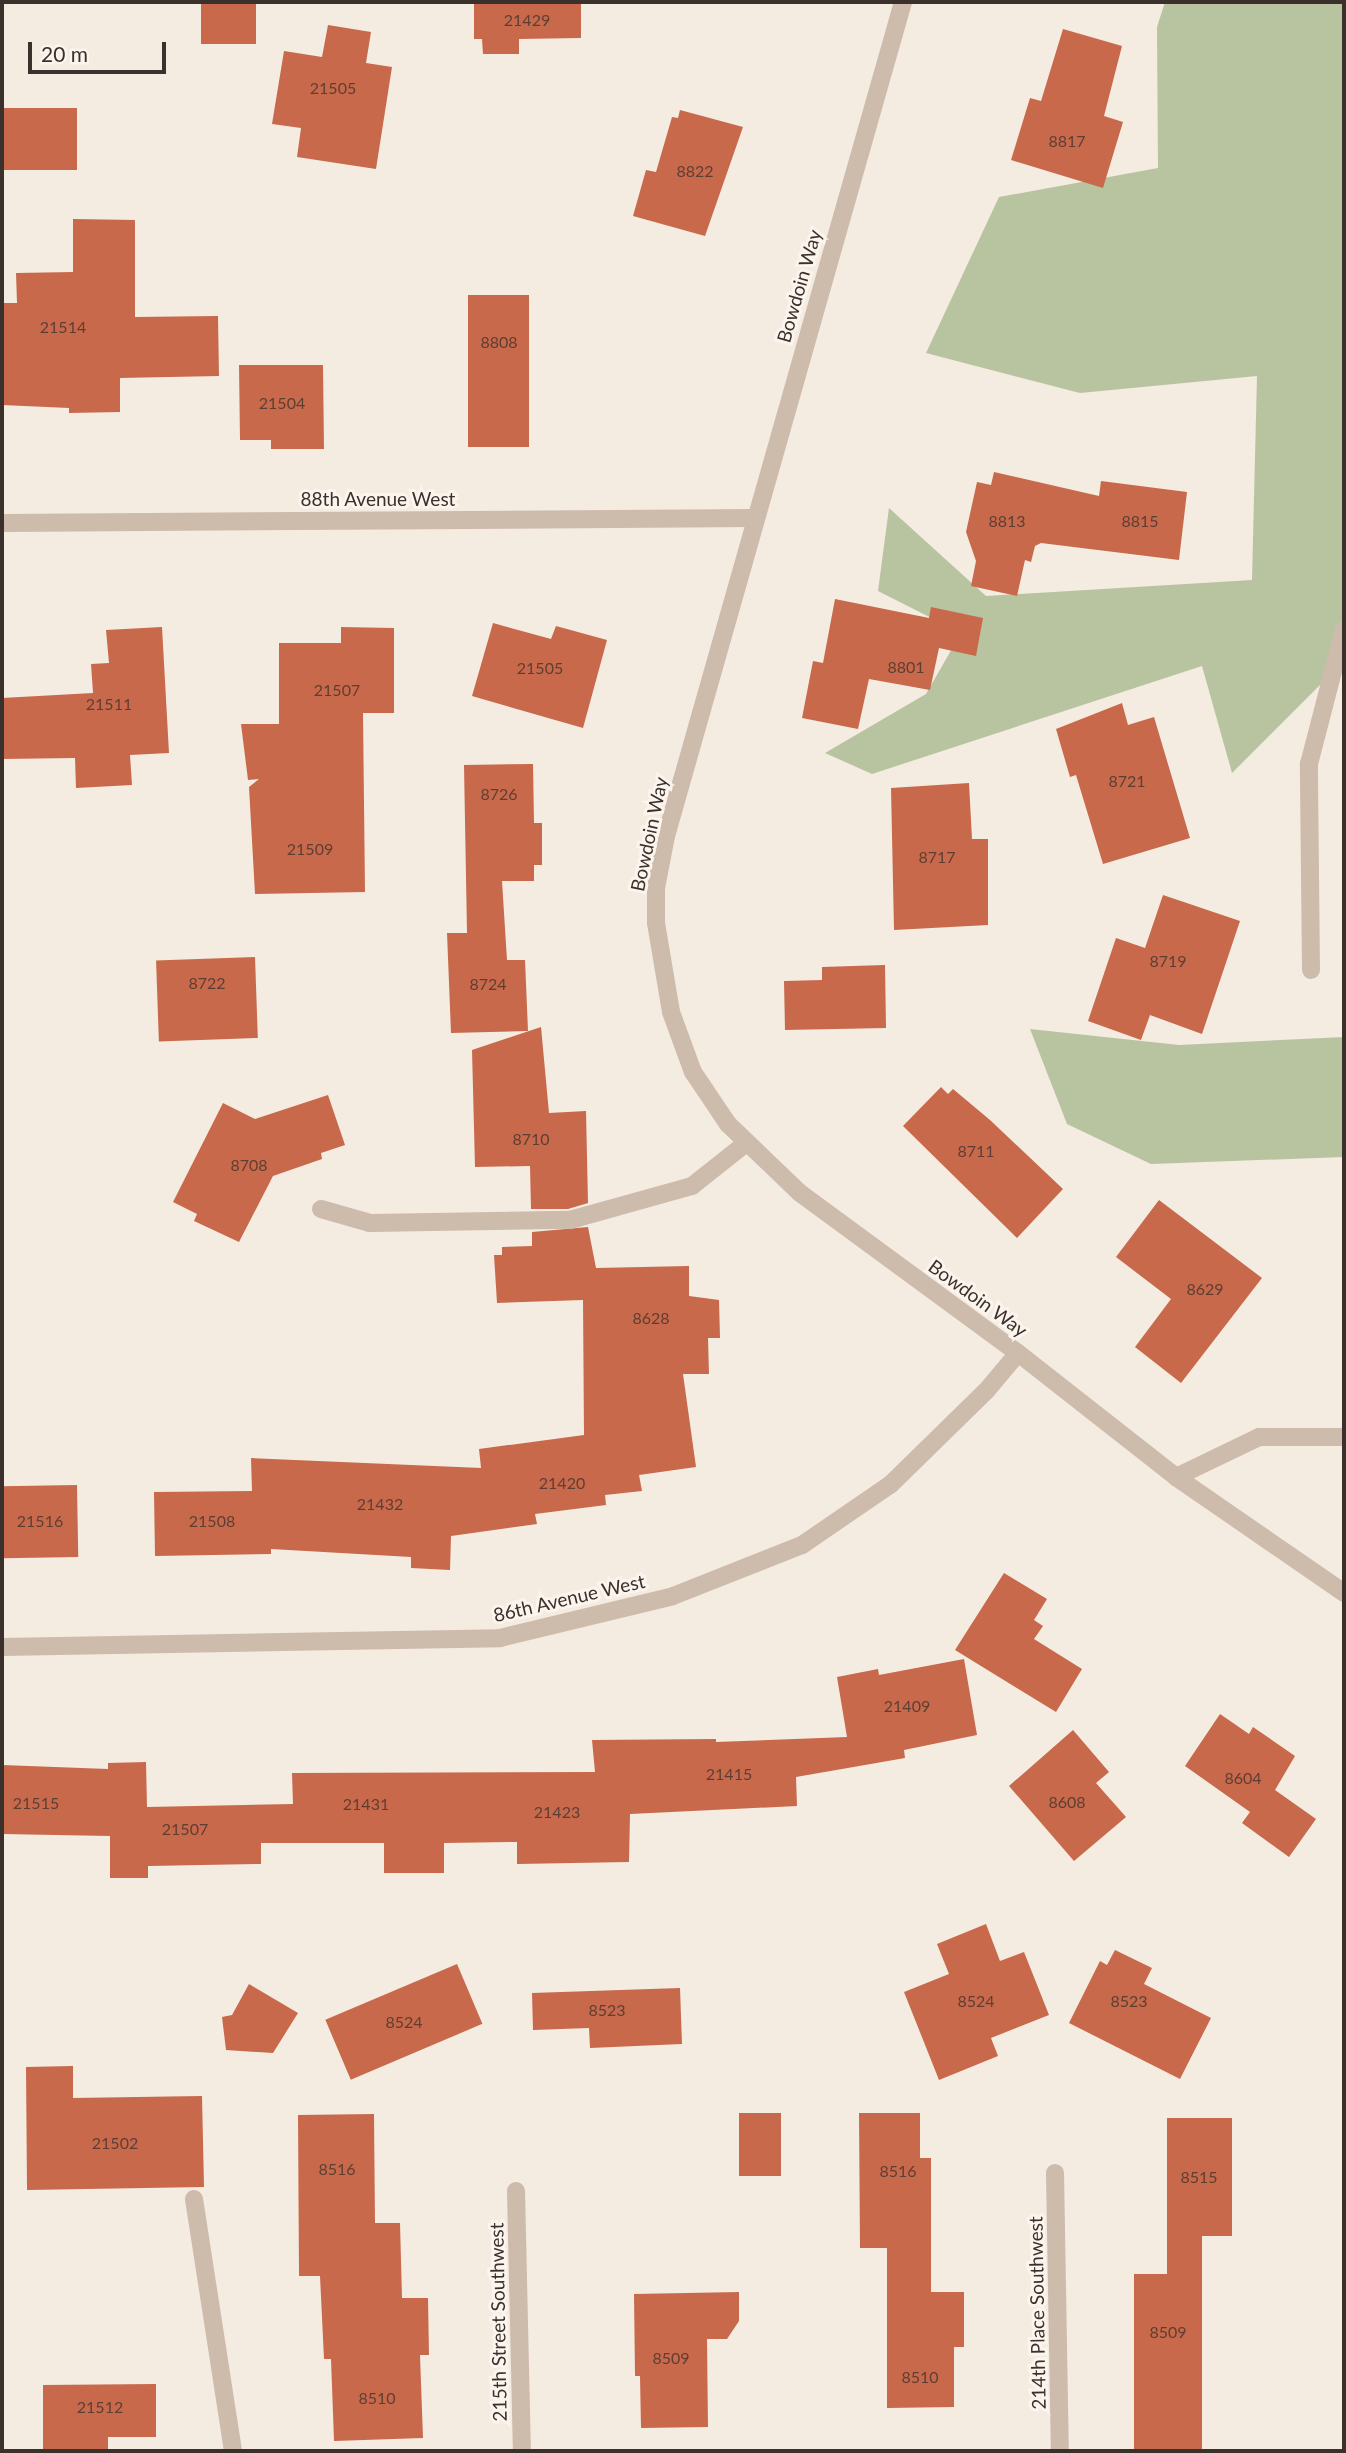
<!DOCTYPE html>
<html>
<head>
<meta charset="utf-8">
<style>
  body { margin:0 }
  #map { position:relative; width:1346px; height:2453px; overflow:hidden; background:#f4ebe1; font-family:Lato,sans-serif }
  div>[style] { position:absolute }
  .green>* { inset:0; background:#b8c4a0 }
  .building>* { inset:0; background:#c8694b; transform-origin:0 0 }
  .minor>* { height:18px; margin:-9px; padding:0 9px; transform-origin:9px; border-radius:9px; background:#cdbbac }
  span { translate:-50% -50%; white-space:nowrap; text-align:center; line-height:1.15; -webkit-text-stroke:6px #fbf5ee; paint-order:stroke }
  .number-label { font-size:16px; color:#5e3e33 }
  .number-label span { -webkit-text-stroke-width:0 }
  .street-label { font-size:19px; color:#3b302b }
  .frame { position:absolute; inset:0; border:4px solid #3b302b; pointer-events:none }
  .scale { position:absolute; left:28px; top:42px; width:138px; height:32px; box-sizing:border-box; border:4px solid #3b302b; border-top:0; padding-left:9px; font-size:21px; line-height:24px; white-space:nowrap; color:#3b302b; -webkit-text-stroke:5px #fbf5ee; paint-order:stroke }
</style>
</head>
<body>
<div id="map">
  <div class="green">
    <div style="clip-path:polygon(1165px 2px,1344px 2px,1344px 644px,1322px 683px,1232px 773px,1202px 666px,872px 774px,825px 753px,926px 694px,961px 633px,878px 591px,889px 508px,986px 596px,1252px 580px,1257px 376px,1080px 393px,926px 353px,999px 197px,1158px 168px,1157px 27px)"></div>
    <div style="clip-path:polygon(1030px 1029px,1179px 1045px,1344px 1037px,1344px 1157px,1151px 1164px,1067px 1124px)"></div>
  </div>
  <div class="building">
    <div style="left:201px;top:2px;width:55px;height:42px"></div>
    <div style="clip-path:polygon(474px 2px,581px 2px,581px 38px,519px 39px,519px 54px,483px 54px,482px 39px,474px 39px)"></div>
    <div style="clip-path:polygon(328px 25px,371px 32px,366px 63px,392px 67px,376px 169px,297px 157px,301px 128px,272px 124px,284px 51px,322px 57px)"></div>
    <div style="clip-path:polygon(1063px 29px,1122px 46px,1104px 116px,1123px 122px,1103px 188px,1011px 160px,1030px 98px,1041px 101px)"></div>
    <div style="left:2px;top:108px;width:75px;height:62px"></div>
    <div style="clip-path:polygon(680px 110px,743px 127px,705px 236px,633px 216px,646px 170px,656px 172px,672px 117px,678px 118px)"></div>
    <div style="clip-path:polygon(73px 219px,135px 220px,135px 317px,218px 316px,219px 376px,120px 378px,120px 412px,69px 413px,69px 408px,2px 405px,2px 303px,17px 303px,16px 273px,73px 272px)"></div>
    <div style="left:468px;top:295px;width:61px;height:152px"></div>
    <div style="clip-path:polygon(239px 365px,323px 365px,324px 449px,271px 449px,271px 440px,240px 440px)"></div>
    <div style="clip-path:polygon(994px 472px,1099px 496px,1101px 481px,1187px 492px,1179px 560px,1041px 543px,1035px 546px,1031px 562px,1025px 560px,1017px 596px,971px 586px,976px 561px,966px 532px,977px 482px,991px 485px)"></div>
    <div style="clip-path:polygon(835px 599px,929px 618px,931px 607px,983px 618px,976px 656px,939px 648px,930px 690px,869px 679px,858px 729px,802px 718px,813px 661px,823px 663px)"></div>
    <div style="clip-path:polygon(493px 623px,551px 639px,556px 626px,607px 640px,583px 728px,472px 696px)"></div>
    <div style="clip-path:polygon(162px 627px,169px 753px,130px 755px,132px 785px,76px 788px,75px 758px,2px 759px,2px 698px,93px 693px,91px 664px,109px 663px,106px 630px)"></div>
    <div style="clip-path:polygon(341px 627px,394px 628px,394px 713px,363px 713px,365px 892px,255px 894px,249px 787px,259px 779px,248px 780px,241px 724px,279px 724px,279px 643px,341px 643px)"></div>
    <div style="clip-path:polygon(1122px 703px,1128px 725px,1154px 717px,1190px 838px,1103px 864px,1076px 775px,1070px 777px,1056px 729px)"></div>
    <div style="clip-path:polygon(533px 764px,534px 823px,542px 823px,542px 865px,534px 865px,534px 881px,502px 881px,507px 960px,525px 960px,528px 1031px,451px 1033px,447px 933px,467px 933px,464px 765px)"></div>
    <div style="clip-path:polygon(969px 783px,972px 839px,988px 839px,988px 925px,894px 930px,891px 788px)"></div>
    <div style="clip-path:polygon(1163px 895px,1240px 921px,1202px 1034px,1150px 1015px,1141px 1040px,1088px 1021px,1116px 938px,1145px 948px)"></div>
    <div style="left:255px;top:957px;width:81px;height:99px;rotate:88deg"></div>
    <div style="clip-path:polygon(885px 965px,886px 1028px,785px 1030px,784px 981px,822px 980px,822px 967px)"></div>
    <div style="clip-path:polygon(541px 1027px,549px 1113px,586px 1111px,588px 1203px,568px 1209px,531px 1209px,530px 1166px,475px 1167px,472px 1050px)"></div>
    <div style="clip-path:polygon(941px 1087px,948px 1094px,953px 1089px,990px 1120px,1063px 1189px,1017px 1238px,903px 1126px)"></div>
    <div style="clip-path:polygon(328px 1095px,345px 1145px,321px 1153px,322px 1159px,273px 1176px,239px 1242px,194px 1221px,197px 1214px,173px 1202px,223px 1103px,255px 1119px)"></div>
    <div style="clip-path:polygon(1159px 1200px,1262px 1278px,1181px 1383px,1135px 1347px,1171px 1299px,1116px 1257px)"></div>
    <div style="clip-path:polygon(588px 1227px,596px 1268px,689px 1266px,689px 1296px,719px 1300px,720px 1338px,708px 1338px,709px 1374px,683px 1374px,696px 1467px,639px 1475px,642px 1491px,605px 1495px,606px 1505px,535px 1514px,537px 1524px,451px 1536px,450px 1570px,411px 1568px,411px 1557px,271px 1549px,271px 1554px,155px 1556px,154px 1492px,252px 1491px,251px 1458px,481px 1468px,479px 1449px,584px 1435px,583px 1300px,497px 1303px,494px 1255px,502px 1255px,502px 1247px,532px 1246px,532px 1232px)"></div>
    <div style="left:77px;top:1485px;width:72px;height:75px;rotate:89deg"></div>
    <div style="clip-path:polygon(1004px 1573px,1047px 1599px,1034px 1620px,1043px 1626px,1034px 1639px,1082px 1669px,1056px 1712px,955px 1650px)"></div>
    <div style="clip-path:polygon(964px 1659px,977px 1735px,904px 1750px,905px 1758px,796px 1777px,797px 1806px,630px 1814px,629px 1862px,517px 1864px,517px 1842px,444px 1843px,444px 1873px,384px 1873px,384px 1843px,261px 1843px,261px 1864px,148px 1866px,148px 1878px,110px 1878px,110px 1836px,2px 1834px,2px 1765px,108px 1769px,108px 1763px,146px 1762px,147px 1807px,293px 1804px,292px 1773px,595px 1772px,592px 1740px,716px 1739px,716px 1742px,847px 1737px,837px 1677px,878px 1669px,879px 1675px)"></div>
    <div style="clip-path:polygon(1220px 1714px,1249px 1734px,1253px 1727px,1295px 1756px,1275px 1790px,1316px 1819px,1289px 1857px,1242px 1823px,1250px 1812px,1185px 1766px)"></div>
    <div style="clip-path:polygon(1073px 1730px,1109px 1772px,1096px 1783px,1126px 1817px,1074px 1861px,1009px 1786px)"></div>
    <div style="clip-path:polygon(986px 1924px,1000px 1961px,1024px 1952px,1049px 2015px,991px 2038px,998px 2056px,939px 2080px,904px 1992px,949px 1974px,937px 1944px)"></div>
    <div style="clip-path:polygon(1115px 1950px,1152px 1968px,1144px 1984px,1211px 2018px,1180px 2079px,1069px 2023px,1100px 1961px,1107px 1965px)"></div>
    <div style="left:457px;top:1964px;width:65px;height:143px;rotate:67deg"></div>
    <div style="clip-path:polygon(249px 1984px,298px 2013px,273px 2053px,226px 2050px,222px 2017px,232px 2015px)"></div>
    <div style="clip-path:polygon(680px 1988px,682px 2044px,590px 2048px,589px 2028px,533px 2030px,532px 1993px)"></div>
    <div style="clip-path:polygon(73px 2066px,73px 2098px,202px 2096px,204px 2187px,27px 2190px,26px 2067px)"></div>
    <div style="left:739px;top:2113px;width:42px;height:63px"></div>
    <div style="clip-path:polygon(859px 2113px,920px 2113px,920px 2158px,931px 2158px,931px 2292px,964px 2292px,964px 2347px,954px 2347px,954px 2407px,887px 2408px,887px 2248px,860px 2248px)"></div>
    <div style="clip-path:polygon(374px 2114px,375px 2223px,400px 2223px,402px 2298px,428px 2298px,429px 2355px,420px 2355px,423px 2438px,334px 2441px,331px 2359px,324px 2359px,320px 2276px,299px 2276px,298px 2115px)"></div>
    <div style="clip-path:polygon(1167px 2118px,1232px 2118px,1232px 2236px,1202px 2236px,1202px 2451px,1134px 2451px,1134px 2274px,1167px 2274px)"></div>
    <div style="clip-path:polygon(739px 2292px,739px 2321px,727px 2339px,707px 2339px,708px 2427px,641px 2428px,640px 2376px,635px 2376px,634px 2294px)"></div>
    <div style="clip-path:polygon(156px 2384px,156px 2437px,108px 2437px,108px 2451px,43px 2451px,43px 2385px)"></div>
  </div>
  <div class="minor">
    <div style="left:903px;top:2px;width:867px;rotate:105.86deg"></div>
    <div style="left:666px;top:836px;width:53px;rotate:100.9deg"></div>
    <div style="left:656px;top:888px;width:35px;rotate:90deg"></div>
    <div style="left:656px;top:923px;width:90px;rotate:80.4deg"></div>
    <div style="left:671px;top:1012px;width:64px;rotate:69.9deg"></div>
    <div style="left:693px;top:1072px;width:63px;rotate:56.1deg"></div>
    <div style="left:728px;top:1124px;width:100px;rotate:43.8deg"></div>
    <div style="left:800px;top:1193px;width:270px;rotate:36.3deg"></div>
    <div style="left:1018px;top:1353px;width:201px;rotate:38.1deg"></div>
    <div style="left:1176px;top:1477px;width:204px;rotate:34.6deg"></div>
    <div style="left:2px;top:523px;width:752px;rotate:-0.38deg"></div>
    <div style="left:1311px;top:970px;width:206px;rotate:-90.6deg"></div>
    <div style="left:1309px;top:764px;width:139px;rotate:-75.5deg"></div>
    <div style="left:321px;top:1209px;width:51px;rotate:15.9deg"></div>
    <div style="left:370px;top:1223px;width:200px;rotate:-0.9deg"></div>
    <div style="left:570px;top:1220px;width:127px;rotate:-15.6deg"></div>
    <div style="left:692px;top:1186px;width:68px;rotate:-38.4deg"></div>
    <div style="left:1176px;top:1477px;width:92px;rotate:-25.7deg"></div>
    <div style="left:1259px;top:1437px;width:85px"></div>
    <div style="left:2px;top:1647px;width:498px;rotate:-1deg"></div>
    <div style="left:500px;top:1638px;width:178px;rotate:-13.6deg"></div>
    <div style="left:673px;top:1596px;width:139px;rotate:-21.6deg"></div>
    <div style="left:802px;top:1545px;width:108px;rotate:-34.4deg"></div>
    <div style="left:891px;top:1484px;width:134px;rotate:-44.4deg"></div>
    <div style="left:987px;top:1390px;width:48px;rotate:-50deg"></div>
    <div style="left:1055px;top:2173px;width:278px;rotate:89deg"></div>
    <div style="left:516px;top:2191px;width:260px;rotate:88.7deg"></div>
    <div style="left:194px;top:2199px;width:255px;rotate:81.2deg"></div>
  </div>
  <div class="number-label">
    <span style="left:527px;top:20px">21429</span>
    <span style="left:333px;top:88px">21505</span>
    <span style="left:1067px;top:141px">8817</span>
    <span style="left:695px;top:171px">8822</span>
    <span style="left:63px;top:327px">21514</span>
    <span style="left:499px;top:342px">8808</span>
    <span style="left:282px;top:403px">21504</span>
    <span style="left:1007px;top:521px">8813</span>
    <span style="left:1140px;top:521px">8815</span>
    <span style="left:906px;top:667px">8801</span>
    <span style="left:540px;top:668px">21505</span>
    <span style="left:337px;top:690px">21507</span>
    <span style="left:109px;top:704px">21511</span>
    <span style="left:1127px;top:781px">8721</span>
    <span style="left:499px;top:794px">8726</span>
    <span style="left:310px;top:849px">21509</span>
    <span style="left:937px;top:857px">8717</span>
    <span style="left:1168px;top:961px">8719</span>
    <span style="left:207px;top:983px">8722</span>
    <span style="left:488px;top:984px">8724</span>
    <span style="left:531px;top:1139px">8710</span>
    <span style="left:976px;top:1151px">8711</span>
    <span style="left:249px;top:1165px">8708</span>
    <span style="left:1205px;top:1289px">8629</span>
    <span style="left:651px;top:1318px">8628</span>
    <span style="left:562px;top:1483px">21420</span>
    <span style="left:380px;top:1504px">21432</span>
    <span style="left:40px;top:1521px">21516</span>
    <span style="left:212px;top:1521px">21508</span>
    <span style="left:907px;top:1706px">21409</span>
    <span style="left:729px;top:1774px">21415</span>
    <span style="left:1243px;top:1778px">8604</span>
    <span style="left:1067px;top:1802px">8608</span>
    <span style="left:36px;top:1803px">21515</span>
    <span style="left:366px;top:1804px">21431</span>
    <span style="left:557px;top:1812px">21423</span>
    <span style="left:185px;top:1829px">21507</span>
    <span style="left:976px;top:2001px">8524</span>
    <span style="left:1129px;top:2001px">8523</span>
    <span style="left:607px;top:2010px">8523</span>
    <span style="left:404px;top:2022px">8524</span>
    <span style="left:115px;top:2143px">21502</span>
    <span style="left:337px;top:2169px">8516</span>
    <span style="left:898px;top:2171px">8516</span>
    <span style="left:1199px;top:2177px">8515</span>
    <span style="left:1168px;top:2332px">8509</span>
    <span style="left:671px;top:2358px">8509</span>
    <span style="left:920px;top:2377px">8510</span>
    <span style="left:377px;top:2398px">8510</span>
    <span style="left:100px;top:2407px">21512</span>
  </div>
  <div class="street-label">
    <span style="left:799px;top:286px;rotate:-74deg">Bowdoin Way</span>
    <span style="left:378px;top:499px">88th Avenue West</span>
    <span style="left:649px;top:834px;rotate:-78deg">Bowdoin Way</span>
    <span style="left:978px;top:1298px;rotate:36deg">Bowdoin Way</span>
    <span style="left:569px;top:1598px;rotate:-13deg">86th Avenue West</span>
    <span style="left:1037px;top:2313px;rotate:-91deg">214th Place Southwest</span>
    <span style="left:498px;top:2322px;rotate:-91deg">215th Street Southwest</span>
  </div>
  <div class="frame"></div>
  <div class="scale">20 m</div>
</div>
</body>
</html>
